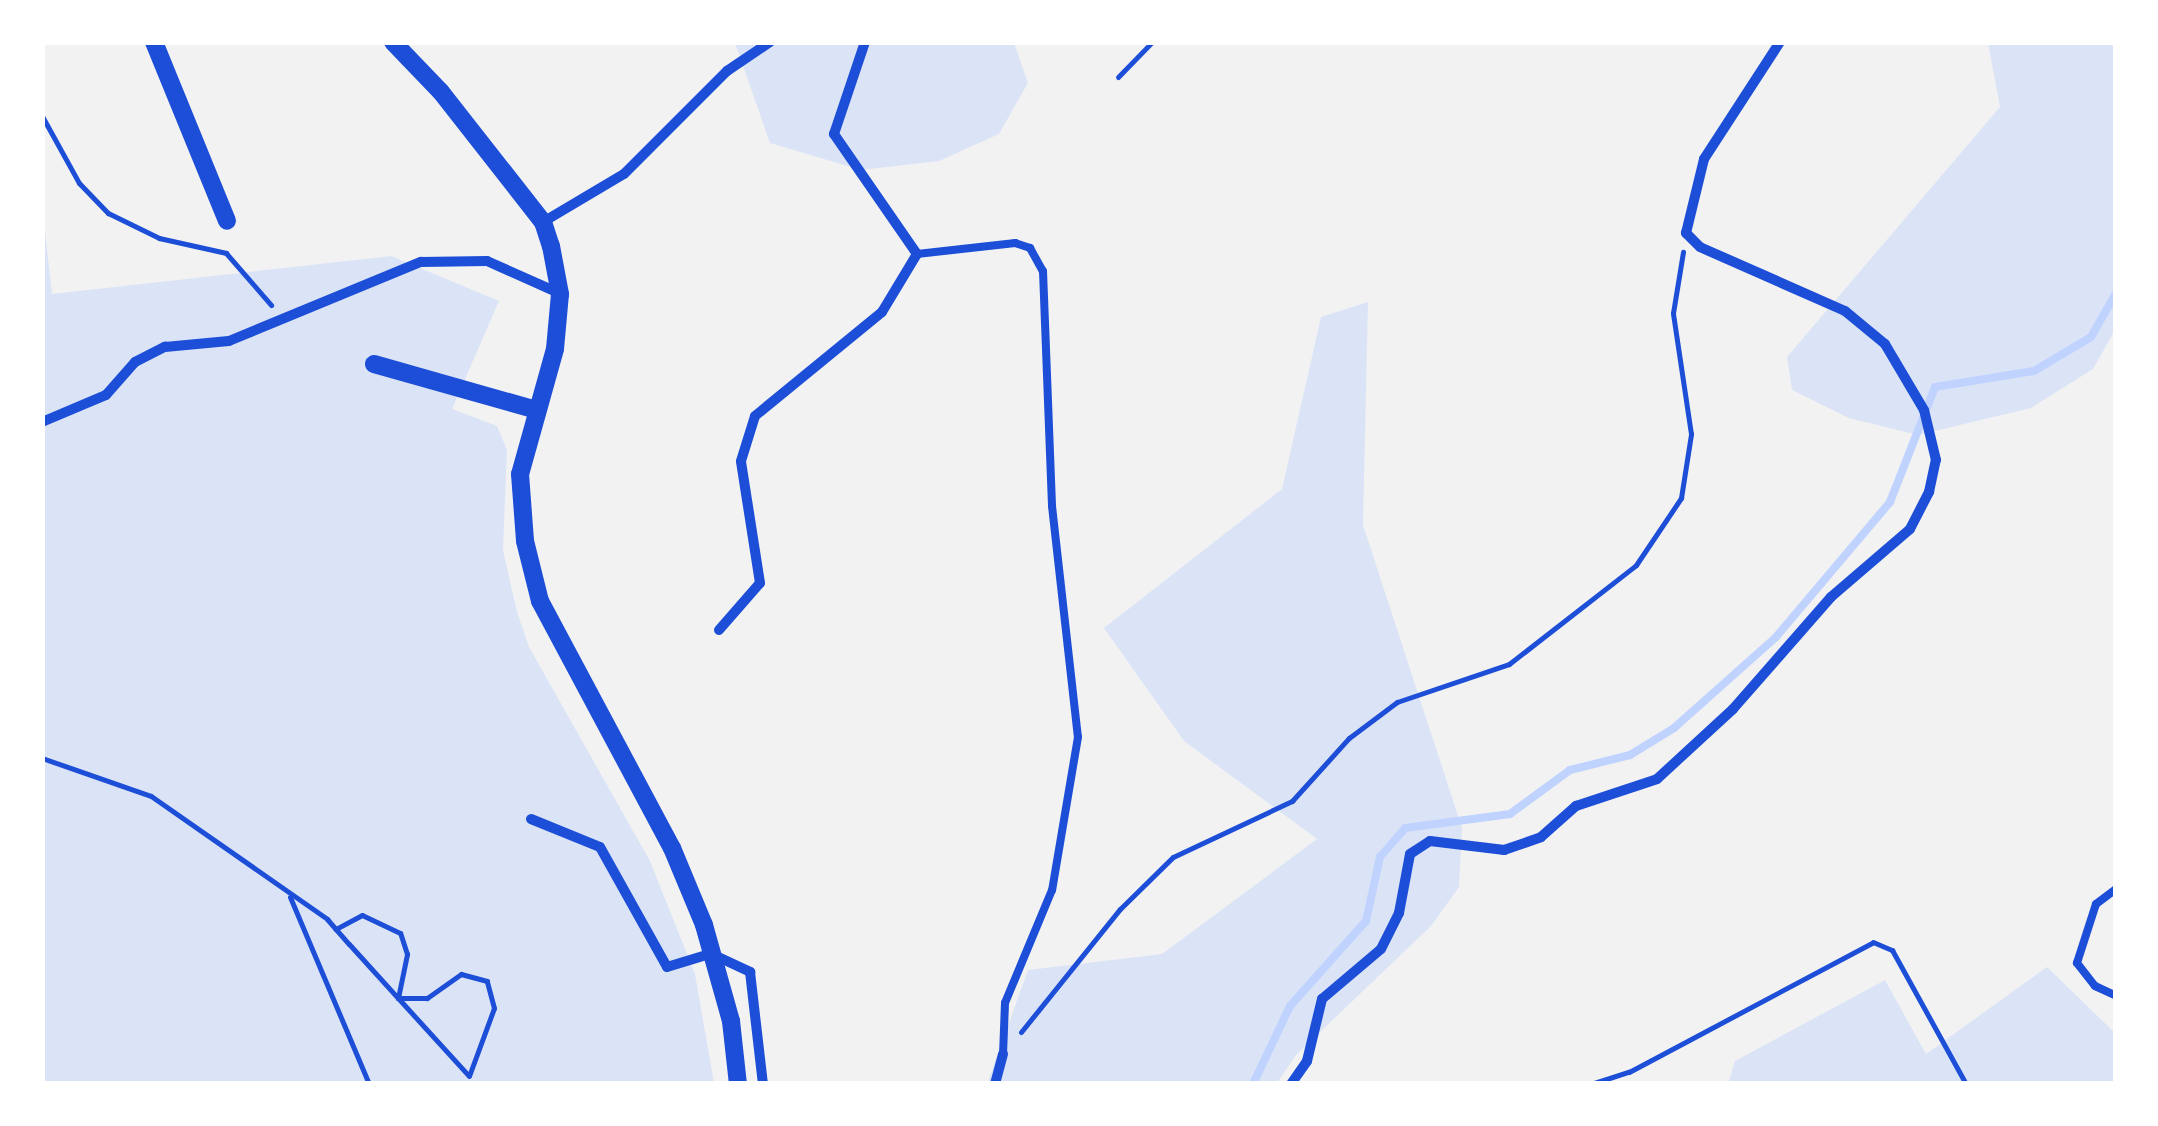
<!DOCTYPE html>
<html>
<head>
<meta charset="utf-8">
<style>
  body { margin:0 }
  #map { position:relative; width:2158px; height:1126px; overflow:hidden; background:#f2f2f2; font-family:Raleway,sans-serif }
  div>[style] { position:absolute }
  .green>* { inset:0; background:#dbe4f7 }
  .stream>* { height:8px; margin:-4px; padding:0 4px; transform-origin:4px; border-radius:4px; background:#bfd3fe }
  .path>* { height:5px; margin:-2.5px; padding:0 2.5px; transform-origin:2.5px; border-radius:2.5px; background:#1d4ed8 }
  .service>* { height:8px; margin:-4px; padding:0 4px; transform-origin:4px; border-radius:4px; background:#1d4ed8 }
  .minor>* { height:10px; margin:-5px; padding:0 5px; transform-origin:5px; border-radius:5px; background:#1d4ed8 }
  .tertiary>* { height:18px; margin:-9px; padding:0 9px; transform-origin:9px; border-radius:9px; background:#1d4ed8 }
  span { translate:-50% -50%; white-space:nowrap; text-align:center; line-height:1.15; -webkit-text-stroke:8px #fff; paint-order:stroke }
  .frame { position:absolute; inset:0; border:45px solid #fff; pointer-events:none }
</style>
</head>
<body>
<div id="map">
  <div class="green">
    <div style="clip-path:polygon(735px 43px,1014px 43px,1028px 83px,999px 134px,939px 161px,861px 170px,770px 143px)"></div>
    <div style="clip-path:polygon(1988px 43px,2115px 43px,2115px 330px,2093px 369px,2031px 408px,1918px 435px,1849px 418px,1792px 390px,1787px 357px,2000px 107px)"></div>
    <div style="clip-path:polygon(42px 204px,52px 294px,391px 256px,499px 301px,452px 409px,497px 426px,507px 450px,503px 550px,517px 612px,529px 647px,650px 861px,695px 974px,714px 1083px,43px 1083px)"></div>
    <div style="clip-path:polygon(1368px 302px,1363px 525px,1462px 828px,1459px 887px,1431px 926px,1296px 1055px,1277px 1083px,987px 1084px,1028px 970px,1162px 954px,1317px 839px,1184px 741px,1104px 628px,1282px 489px,1321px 317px)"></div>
    <div style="clip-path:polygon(2047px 967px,2115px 1033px,2115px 1083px,1728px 1084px,1735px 1061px,1885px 980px,1926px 1054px)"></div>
  </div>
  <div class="stream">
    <div style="left:1253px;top:1084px;width:86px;rotate:-64.6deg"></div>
    <div style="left:1290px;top:1006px;width:114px;rotate:-48.2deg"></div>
    <div style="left:1366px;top:921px;width:66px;rotate:-77.7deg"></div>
    <div style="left:1380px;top:857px;width:38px;rotate:-49deg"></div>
    <div style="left:1405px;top:828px;width:106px;rotate:-7.6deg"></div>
    <div style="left:1510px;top:814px;width:74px;rotate:-36.3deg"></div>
    <div style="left:1570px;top:770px;width:62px;rotate:-14deg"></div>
    <div style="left:1630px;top:755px;width:52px;rotate:-31.5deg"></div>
    <div style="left:1674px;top:728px;width:137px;rotate:-41.7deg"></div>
    <div style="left:1776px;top:637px;width:177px;rotate:-49.8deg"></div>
    <div style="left:1890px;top:502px;width:123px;rotate:-68.6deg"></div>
    <div style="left:1935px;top:387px;width:100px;rotate:-9.2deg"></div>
    <div style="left:2034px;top:371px;width:66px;rotate:-30.8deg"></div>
    <div style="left:2091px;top:337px;width:51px;rotate:-60.4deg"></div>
  </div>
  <div class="path">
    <div style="left:497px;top:42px;width:3px"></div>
    <div style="left:1118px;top:77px;width:49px;rotate:-45.8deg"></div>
    <div style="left:42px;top:116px;width:77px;rotate:61.1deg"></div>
    <div style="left:79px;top:183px;width:42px;rotate:46deg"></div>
    <div style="left:108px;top:213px;width:57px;rotate:26.1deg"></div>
    <div style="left:159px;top:238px;width:69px;rotate:12.6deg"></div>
    <div style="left:226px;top:253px;width:69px;rotate:49.1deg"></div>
    <div style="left:42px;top:758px;width:115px;rotate:19.2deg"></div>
    <div style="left:151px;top:796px;width:215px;rotate:34.9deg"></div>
    <div style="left:327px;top:919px;width:33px;rotate:49deg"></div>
    <div style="left:349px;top:944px;width:73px;rotate:47.8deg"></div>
    <div style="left:398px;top:998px;width:105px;rotate:47.7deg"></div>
    <div style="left:469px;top:1076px;width:72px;rotate:-69.8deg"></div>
    <div style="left:494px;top:1008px;width:28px;rotate:-105deg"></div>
    <div style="left:487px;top:981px;width:27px;rotate:-165deg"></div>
    <div style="left:461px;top:974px;width:42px;rotate:144.8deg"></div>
    <div style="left:427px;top:998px;width:29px;rotate:180deg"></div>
    <div style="left:398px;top:998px;width:45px;rotate:-78.4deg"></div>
    <div style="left:407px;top:954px;width:22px;rotate:-108deg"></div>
    <div style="left:400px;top:933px;width:42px;rotate:-154.7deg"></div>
    <div style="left:362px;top:915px;width:30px;rotate:152deg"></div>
    <div style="left:290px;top:897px;width:203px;rotate:67.1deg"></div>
    <div style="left:1021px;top:1032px;width:158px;rotate:-51.2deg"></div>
    <div style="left:1120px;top:909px;width:74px;rotate:-44.5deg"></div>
    <div style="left:1173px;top:857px;width:132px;rotate:-25.2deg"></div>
    <div style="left:1292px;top:801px;width:85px;rotate:-47.9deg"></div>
    <div style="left:1349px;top:738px;width:60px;rotate:-36.9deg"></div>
    <div style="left:1397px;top:702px;width:118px;rotate:-18.7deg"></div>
    <div style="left:1509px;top:664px;width:161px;rotate:-37.9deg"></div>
    <div style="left:1636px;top:565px;width:81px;rotate:-56.1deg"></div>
    <div style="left:1681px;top:498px;width:65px;rotate:-81.1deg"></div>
    <div style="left:1691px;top:434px;width:122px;rotate:-98.5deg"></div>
    <div style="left:1673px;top:313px;width:62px;rotate:-80.7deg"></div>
    <div style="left:1591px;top:1084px;width:40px;rotate:-18deg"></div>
    <div style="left:1629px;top:1072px;width:276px;rotate:-28deg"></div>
    <div style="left:1873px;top:942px;width:21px;rotate:23deg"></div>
    <div style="left:1892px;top:950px;width:153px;rotate:61.1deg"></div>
  </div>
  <div class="service">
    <div style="left:917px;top:254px;width:99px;rotate:-6.4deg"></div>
    <div style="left:1015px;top:243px;width:16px;rotate:18deg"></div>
    <div style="left:1030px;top:248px;width:26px;rotate:61deg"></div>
    <div style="left:1043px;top:271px;width:235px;rotate:87.8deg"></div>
    <div style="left:1052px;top:506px;width:232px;rotate:83.6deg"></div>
    <div style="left:1078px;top:737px;width:155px;rotate:99.6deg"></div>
    <div style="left:1052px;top:890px;width:122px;rotate:112.6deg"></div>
    <div style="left:1005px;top:1003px;width:51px;rotate:92.2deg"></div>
    <div style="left:2116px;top:889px;width:25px;rotate:143deg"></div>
    <div style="left:2096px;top:904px;width:62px;rotate:107.9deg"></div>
    <div style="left:2077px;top:963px;width:29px;rotate:52deg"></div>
    <div style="left:2095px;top:986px;width:23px;rotate:25deg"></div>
  </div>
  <div class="minor">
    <div style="left:543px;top:222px;width:94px;rotate:-30.7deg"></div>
    <div style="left:624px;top:174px;width:146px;rotate:-45deg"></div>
    <div style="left:727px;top:71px;width:52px;rotate:-34deg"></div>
    <div style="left:42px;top:422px;width:69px;rotate:-22.9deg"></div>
    <div style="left:106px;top:395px;width:44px;rotate:-48.7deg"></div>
    <div style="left:135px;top:362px;width:34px;rotate:-27deg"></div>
    <div style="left:165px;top:347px;width:64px;rotate:-5.4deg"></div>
    <div style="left:229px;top:341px;width:208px;rotate:-22.4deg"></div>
    <div style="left:421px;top:262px;width:66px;rotate:-0.9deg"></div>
    <div style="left:487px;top:261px;width:79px;rotate:24deg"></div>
    <div style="left:719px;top:630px;width:62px;rotate:-48.9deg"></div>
    <div style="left:760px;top:583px;width:123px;rotate:-98.9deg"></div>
    <div style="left:741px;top:461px;width:47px;rotate:-72.7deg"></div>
    <div style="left:755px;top:416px;width:164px;rotate:-39.3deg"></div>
    <div style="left:882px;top:312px;width:68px;rotate:-58.9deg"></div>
    <div style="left:917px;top:254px;width:146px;rotate:-124.7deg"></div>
    <div style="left:834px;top:134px;width:97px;rotate:-71.4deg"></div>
    <div style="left:531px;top:819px;width:74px;rotate:22.1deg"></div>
    <div style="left:600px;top:847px;width:137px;rotate:60.8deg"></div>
    <div style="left:667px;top:967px;width:48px;rotate:-16.9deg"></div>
    <div style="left:716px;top:956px;width:38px;rotate:25deg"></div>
    <div style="left:750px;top:972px;width:113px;rotate:83.4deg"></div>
    <div style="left:995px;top:1084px;width:31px;rotate:-75deg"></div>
    <div style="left:1291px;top:1084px;width:28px;rotate:-55deg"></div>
    <div style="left:1307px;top:1061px;width:64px;rotate:-76.4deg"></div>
    <div style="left:1322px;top:999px;width:77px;rotate:-40.3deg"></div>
    <div style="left:1381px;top:949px;width:40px;rotate:-63.4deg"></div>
    <div style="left:1399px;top:913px;width:60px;rotate:-79.4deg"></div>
    <div style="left:1410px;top:854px;width:24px;rotate:-33deg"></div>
    <div style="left:1430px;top:841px;width:75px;rotate:6.9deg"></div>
    <div style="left:1504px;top:850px;width:39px;rotate:-19deg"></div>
    <div style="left:1541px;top:837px;width:47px;rotate:-41.5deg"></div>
    <div style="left:1576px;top:806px;width:85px;rotate:-18.4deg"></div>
    <div style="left:1657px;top:779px;width:103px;rotate:-42.6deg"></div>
    <div style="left:1733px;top:709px;width:149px;rotate:-48.8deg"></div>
    <div style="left:1831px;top:597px;width:104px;rotate:-40.7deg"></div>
    <div style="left:1910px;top:529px;width:42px;rotate:-62.8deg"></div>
    <div style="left:1929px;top:492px;width:33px;rotate:-78deg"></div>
    <div style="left:1936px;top:460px;width:51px;rotate:-103.5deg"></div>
    <div style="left:1924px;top:410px;width:77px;rotate:-120.6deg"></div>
    <div style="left:1885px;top:344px;width:52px;rotate:-140.5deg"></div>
    <div style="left:1845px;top:311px;width:158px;rotate:-156.2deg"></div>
    <div style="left:1700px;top:247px;width:20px;rotate:-135deg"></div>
    <div style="left:1686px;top:233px;width:76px;rotate:-76.3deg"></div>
    <div style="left:1704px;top:159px;width:140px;rotate:-57deg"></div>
  </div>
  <div class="tertiary">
    <div style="left:154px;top:42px;width:193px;rotate:67.8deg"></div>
    <div style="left:393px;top:42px;width:69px;rotate:46.2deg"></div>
    <div style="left:441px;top:92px;width:165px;rotate:51.9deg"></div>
    <div style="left:543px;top:222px;width:25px;rotate:72deg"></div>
    <div style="left:551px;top:246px;width:49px;rotate:79.4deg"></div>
    <div style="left:560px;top:294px;width:55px;rotate:95.2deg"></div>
    <div style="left:555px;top:349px;width:130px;rotate:105.6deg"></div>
    <div style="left:520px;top:474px;width:67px;rotate:85.7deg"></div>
    <div style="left:525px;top:541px;width:62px;rotate:76deg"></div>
    <div style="left:540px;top:601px;width:280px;rotate:61.9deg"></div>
    <div style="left:672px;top:848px;width:83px;rotate:67.4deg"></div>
    <div style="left:704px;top:925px;width:100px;rotate:74.3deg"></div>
    <div style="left:731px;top:1021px;width:63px;rotate:83.7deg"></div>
    <div style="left:374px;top:364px;width:165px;rotate:15.8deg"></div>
  </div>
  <div class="frame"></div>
</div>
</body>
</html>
